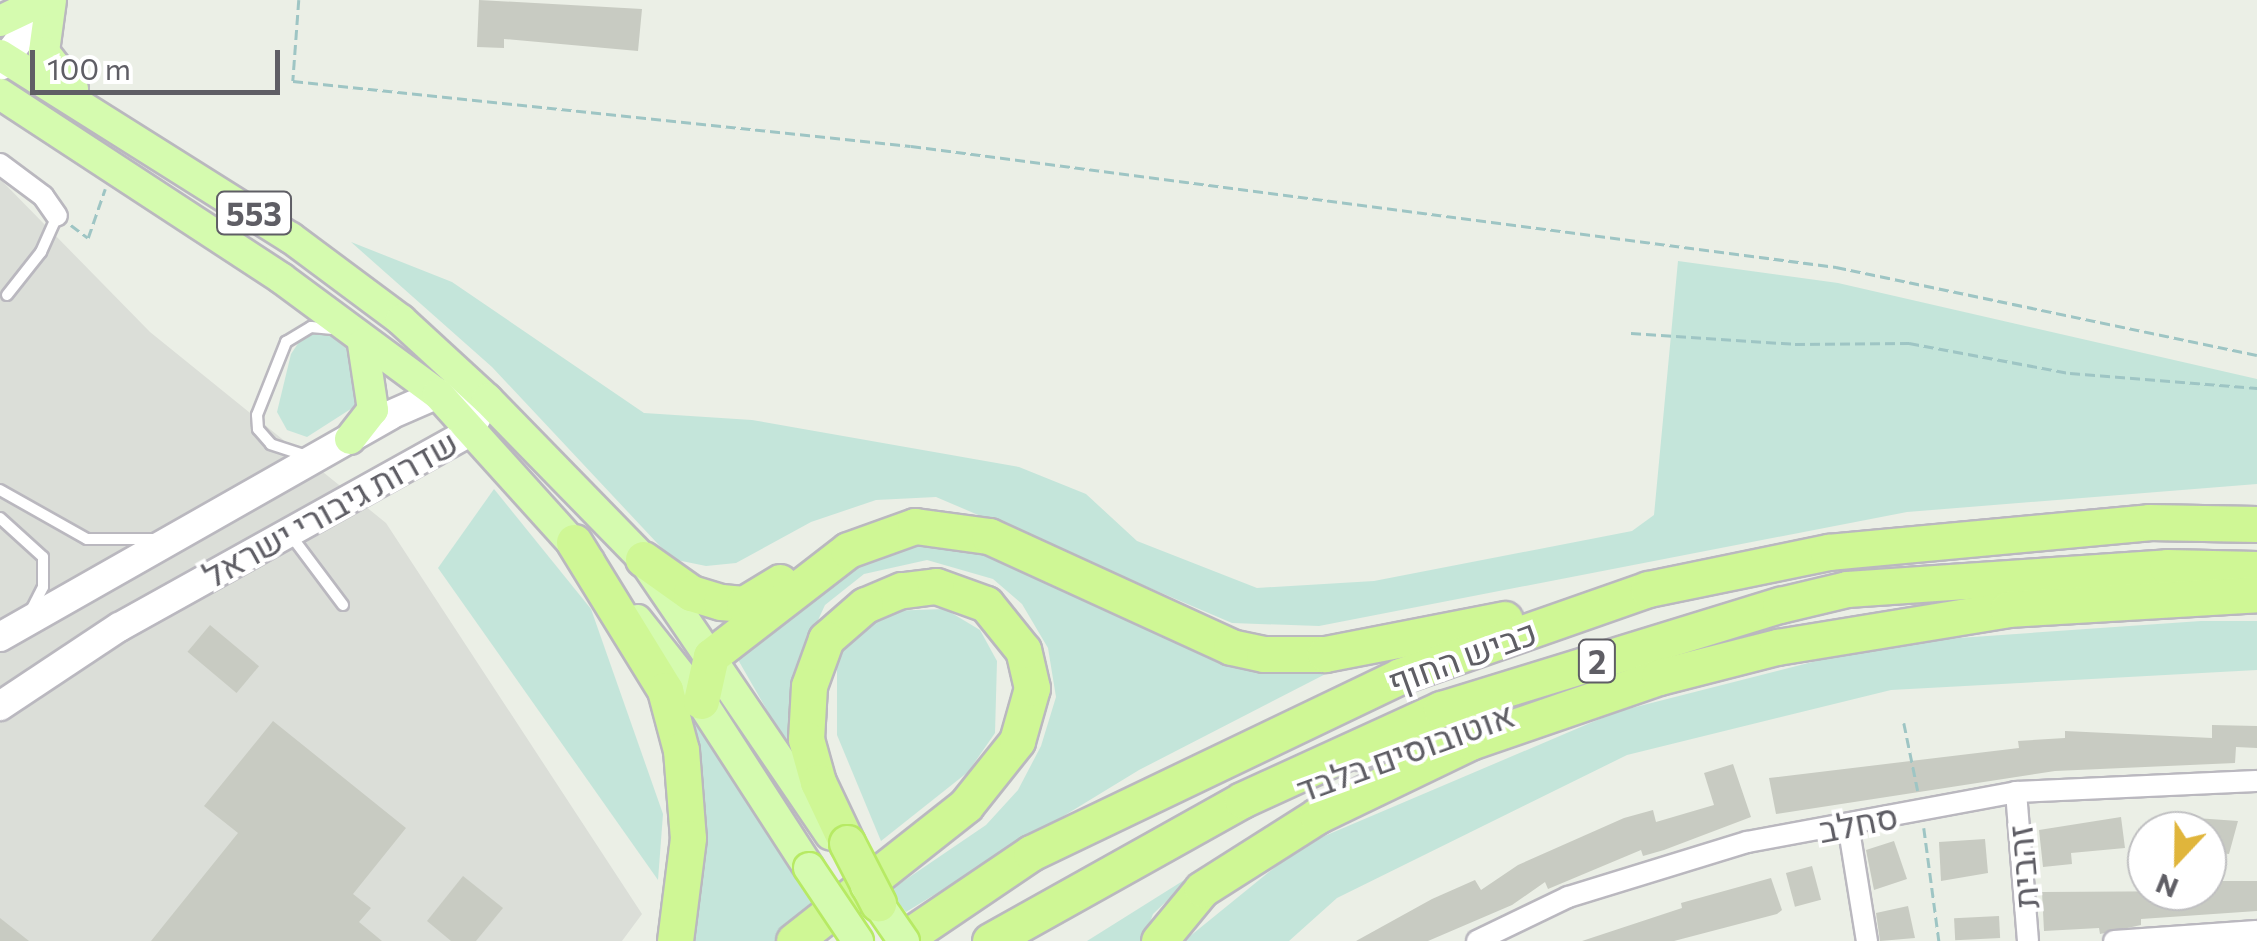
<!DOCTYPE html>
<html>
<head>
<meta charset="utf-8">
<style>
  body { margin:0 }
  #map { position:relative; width:2257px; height:941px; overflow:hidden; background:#ebefe6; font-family:Commissioner,Heebo,sans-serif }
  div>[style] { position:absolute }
  .industrial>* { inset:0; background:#dbded8 }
  .green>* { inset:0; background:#c4e5da }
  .building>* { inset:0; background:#c8cbc2; transform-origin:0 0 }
  .path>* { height:2.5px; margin-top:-1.25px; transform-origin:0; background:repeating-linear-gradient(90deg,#9ec5c4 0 10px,transparent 0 15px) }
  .roads { filter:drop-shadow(2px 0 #bab8bf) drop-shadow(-2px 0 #bab8bf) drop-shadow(0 2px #bab8bf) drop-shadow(0 -2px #bab8bf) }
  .lane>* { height:10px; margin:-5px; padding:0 5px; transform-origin:5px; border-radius:5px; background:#fff }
  .street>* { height:20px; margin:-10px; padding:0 10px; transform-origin:10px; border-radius:10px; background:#fff }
  .secondary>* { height:28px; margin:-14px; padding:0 14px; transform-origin:14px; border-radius:14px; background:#fff }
  .primary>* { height:30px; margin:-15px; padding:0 15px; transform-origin:15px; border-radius:15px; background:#d5fbaf }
  .highway>* { height:35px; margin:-17.5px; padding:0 17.5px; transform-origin:17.5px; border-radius:17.5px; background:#cff795 }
  .bridges { filter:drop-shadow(2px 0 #b7ea64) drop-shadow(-2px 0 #b7ea64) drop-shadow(0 2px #b7ea64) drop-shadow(0 -2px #b7ea64) }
  .primary-bridge>* { height:30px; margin:-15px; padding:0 15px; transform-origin:15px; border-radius:15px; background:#d5fbaf }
  .highway-bridge>* { height:35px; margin:-17.5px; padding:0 17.5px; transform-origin:17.5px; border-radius:17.5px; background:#cff795 }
  span { translate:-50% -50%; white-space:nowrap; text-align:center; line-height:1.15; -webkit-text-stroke:8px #fff; paint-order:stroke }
  .shield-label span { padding:2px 8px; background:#fff; border:2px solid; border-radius:8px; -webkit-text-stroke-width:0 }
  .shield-label { font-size:32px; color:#5f5e65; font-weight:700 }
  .street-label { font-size:35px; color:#5f5e65 }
  .north { position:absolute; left:2127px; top:811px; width:100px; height:100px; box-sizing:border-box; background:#fff; border:2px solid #bfbfc1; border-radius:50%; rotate:202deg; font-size:28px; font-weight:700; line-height:40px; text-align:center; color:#5f5e65 }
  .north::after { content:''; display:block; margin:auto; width:35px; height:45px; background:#e0b53b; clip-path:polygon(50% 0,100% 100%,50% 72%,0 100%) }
  .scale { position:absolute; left:30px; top:50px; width:250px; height:45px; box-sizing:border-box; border:5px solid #5f5e65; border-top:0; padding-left:12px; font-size:30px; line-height:35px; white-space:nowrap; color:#5f5e65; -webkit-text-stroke:8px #fff; paint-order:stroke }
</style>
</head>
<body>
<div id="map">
  <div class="industrial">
    <div style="clip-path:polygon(0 179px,150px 332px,386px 523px,642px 914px,622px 941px,0 941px)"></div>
  </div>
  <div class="green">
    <div style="clip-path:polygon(351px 242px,452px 282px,644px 413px,752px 420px,1019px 467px,1086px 494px,1137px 541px,1257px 588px,1374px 581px,1632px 531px,1654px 515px,1678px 261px,1838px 283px,2257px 379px,2257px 484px,1907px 512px,1319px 626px,1232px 623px,936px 497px,876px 500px,811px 522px,736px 563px,706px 566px,672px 559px,492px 367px)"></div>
    <div style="clip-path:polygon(316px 331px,348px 342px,357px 405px,307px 437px,287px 430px,277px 412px,291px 354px,303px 336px)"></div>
    <div style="clip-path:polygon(494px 489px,591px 609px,663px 814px,658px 880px,438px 568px)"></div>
    <div style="clip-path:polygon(925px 541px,987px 550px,1148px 625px,1347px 663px,1139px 770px,906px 912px,889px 891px,986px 825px,1018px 790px,1041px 746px,1056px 697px,1048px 648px,1022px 604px,993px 579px,927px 560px,864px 574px,825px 605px,797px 666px,791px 752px,733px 651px,874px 553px)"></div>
    <div style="clip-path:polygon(945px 609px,980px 630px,997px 661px,995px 733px,968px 772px,881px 841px,837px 735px,837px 663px,847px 638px,887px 611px)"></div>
    <div style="clip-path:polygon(2201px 621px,2257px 621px,2257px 670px,1891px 690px,1627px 755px,1337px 898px,1289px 941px,1184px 941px,1301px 846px,1616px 712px,1887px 643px)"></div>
    <div style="clip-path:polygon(677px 685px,818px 902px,776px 941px,690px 941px,703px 871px,698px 779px)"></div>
    <div style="clip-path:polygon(1197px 872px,1153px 914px,1143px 941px,1087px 941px)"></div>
  </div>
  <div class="building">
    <div style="clip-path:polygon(479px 0,642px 9px,638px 51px,504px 39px,504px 48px,477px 47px)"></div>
    <div style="left:210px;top:625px;width:64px;height:35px;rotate:40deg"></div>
    <div style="clip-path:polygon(273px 721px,406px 828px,353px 894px,371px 908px,359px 922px,382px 941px,151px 941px,238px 833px,204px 806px)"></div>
    <div style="clip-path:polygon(2212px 725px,2257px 726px,2257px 748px,2236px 747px,2235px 763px,2055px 771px,1776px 814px,1769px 778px,2019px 748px,2018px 741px,2065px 738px,2065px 731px,2212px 738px)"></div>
    <div style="clip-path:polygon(1733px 764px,1751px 817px,1664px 850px,1643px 856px,1641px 850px,1548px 889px,1545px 882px,1512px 905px,1428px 941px,1356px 941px,1432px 899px,1475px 880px,1481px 890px,1518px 865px,1624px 818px,1653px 810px,1656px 822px,1714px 805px,1704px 773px)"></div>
    <div style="clip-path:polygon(2121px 817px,2125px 848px,2071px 853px,2072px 864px,2043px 867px,2039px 830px)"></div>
    <div style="clip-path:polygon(2196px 818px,2238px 821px,2229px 854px,2207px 852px,2207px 831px,2195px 831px)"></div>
    <div style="clip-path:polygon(1985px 839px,1988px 873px,1941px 881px,1939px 842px)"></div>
    <div style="clip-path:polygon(1894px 841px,1907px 879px,1874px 890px,1866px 850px)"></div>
    <div style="left:1812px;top:866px;width:35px;height:27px;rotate:75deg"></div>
    <div style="clip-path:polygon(463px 876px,503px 908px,476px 941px,451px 941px,427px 921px)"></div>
    <div style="clip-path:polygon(1771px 878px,1782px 910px,1777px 914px,1674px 941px,1582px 941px,1682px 908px,1681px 903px)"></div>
    <div style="clip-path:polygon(2208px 881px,2257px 881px,2257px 911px,2141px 919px,2141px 925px,2100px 934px,2099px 928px,2044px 931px,2042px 892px,2208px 891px)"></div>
    <div style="clip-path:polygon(1908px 906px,1915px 938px,1880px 941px,1876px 913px)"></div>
    <div style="left:1999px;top:916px;width:22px;height:45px;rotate:87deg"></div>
    <div style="clip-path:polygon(0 918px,29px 941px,0 941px)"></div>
  </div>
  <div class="path">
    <div style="left:299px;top:0;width:81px;rotate:94.2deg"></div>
    <div style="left:293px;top:81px;width:621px;rotate:6deg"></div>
    <div style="left:911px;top:146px;width:933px;rotate:7.45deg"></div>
    <div style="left:1836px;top:267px;width:430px;rotate:11.8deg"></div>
    <div style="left:71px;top:225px;width:21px;rotate:37deg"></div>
    <div style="left:88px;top:238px;width:52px;rotate:-70.9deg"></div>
    <div style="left:1631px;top:333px;width:164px;rotate:3.8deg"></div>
    <div style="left:1795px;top:344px;width:114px;rotate:-0.5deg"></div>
    <div style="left:1909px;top:343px;width:164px;rotate:10.6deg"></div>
    <div style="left:2070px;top:373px;width:188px;rotate:4.6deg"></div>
    <div style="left:1904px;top:723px;width:69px;rotate:78.4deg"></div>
    <div style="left:1924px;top:828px;width:114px;rotate:82.4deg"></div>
  </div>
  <div class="roads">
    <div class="lane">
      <div style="left:7px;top:295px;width:55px;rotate:-51.7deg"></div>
      <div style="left:41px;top:252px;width:39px;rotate:-66deg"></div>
      <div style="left:307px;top:456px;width:38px;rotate:-162deg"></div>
      <div style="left:271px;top:444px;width:20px;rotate:-131deg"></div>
      <div style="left:258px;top:429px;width:14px;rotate:-94deg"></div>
      <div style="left:257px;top:415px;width:79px;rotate:-68.3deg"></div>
      <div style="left:286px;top:342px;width:29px;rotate:-31deg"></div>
      <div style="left:311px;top:327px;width:22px;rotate:5deg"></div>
      <div style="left:0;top:490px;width:100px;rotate:29.4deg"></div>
      <div style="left:87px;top:539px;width:68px"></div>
      <div style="left:0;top:518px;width:58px;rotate:42.2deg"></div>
      <div style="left:43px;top:557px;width:30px;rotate:90deg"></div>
      <div style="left:43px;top:587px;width:25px;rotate:117deg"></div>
      <div style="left:289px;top:533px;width:90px;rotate:53.1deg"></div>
      <div style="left:1358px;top:765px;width:113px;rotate:-19.7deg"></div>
    </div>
    <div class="street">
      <div style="left:0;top:164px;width:54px;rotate:36.7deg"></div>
      <div style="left:43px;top:196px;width:24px;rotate:55deg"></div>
      <div style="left:2016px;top:792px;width:149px;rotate:85.4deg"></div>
      <div style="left:1848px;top:824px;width:119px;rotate:80.8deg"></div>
      <div style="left:1477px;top:941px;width:101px;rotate:-25.8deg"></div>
      <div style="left:1568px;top:897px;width:187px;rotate:-17.1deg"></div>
      <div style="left:1747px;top:842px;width:274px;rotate:-10.5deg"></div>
      <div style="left:2016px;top:792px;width:241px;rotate:-2.6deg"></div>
      <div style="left:2114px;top:941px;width:143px;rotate:-4deg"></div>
    </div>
    <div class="secondary">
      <div style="left:0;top:66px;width:82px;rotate:-53.4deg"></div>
      <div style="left:0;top:637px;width:449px;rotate:-29.6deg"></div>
      <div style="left:390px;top:415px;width:52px;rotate:-23.6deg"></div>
      <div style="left:438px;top:394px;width:49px;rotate:5.8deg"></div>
      <div style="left:487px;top:399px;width:39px;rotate:119deg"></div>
      <div style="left:468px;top:433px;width:399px;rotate:150.9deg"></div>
      <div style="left:119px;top:627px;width:143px;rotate:146.4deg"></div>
    </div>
    <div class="primary">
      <div style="left:51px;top:0;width:52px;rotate:97.7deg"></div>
      <div style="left:44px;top:52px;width:47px;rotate:51.9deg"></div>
      <div style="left:0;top:21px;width:49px;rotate:-25.5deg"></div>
      <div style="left:0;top:55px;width:344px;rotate:32.2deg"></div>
      <div style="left:291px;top:238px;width:137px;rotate:36.7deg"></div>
      <div style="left:401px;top:320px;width:117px;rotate:42.6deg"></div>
      <div style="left:487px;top:399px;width:223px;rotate:45.7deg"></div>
      <div style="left:643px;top:559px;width:333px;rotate:55.8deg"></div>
      <div style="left:0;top:94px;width:336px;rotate:33.2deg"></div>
      <div style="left:281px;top:278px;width:195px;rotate:36.5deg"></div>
      <div style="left:438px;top:394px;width:225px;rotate:47.9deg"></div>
      <div style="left:350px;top:439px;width:37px;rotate:-52deg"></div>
      <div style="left:373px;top:410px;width:67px;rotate:-98.6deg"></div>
      <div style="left:637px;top:620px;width:103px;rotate:51.7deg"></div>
      <div style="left:701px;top:701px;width:199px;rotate:57.1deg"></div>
    </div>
    <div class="highway">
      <div style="left:574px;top:542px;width:174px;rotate:58.4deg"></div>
      <div style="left:665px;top:690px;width:62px;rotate:75.1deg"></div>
      <div style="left:681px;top:750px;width:88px;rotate:85.5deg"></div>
      <div style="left:688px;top:838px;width:104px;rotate:97.2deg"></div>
      <div style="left:643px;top:559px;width:59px;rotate:35.3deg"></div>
      <div style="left:691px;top:593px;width:31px;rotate:17deg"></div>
      <div style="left:721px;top:602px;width:23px;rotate:5deg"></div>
      <div style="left:744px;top:604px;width:42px;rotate:-31.4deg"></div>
      <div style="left:701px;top:701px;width:46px;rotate:-77.5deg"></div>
      <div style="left:711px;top:656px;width:173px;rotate:-37.7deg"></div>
      <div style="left:848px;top:550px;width:71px;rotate:-19.7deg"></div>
      <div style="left:915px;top:526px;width:75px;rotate:7.7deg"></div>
      <div style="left:989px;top:536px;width:266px;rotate:24.6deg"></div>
      <div style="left:1231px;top:647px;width:34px;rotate:12deg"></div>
      <div style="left:1264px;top:654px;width:61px"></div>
      <div style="left:1325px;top:654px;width:183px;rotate:-11deg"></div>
      <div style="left:794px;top:941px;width:219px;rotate:-38.3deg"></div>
      <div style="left:966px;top:805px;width:82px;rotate:-51.4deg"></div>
      <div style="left:1017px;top:741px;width:55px;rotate:-74.2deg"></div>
      <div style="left:1032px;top:688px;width:39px;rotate:-103deg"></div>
      <div style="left:1023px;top:650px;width:59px;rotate:-128.8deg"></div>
      <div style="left:986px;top:604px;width:53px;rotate:-160.2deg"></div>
      <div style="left:936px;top:586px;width:35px;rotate:173deg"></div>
      <div style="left:901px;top:590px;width:39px;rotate:157deg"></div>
      <div style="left:865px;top:605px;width:52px;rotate:138.9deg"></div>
      <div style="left:826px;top:639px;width:50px;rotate:109.9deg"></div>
      <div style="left:809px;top:686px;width:53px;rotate:93.2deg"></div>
      <div style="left:806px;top:739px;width:45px;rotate:74.4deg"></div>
      <div style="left:818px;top:782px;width:68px;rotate:64.6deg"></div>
      <div style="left:901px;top:941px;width:157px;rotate:-34.1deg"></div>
      <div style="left:1031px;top:853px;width:409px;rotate:-25.6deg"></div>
      <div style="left:1400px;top:676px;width:263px;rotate:-19.3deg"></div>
      <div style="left:1648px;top:589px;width:184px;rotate:-11.6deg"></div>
      <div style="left:1828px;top:552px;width:322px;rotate:-5.3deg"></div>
      <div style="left:2149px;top:522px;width:108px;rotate:1.1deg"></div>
      <div style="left:990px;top:941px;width:289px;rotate:-29.2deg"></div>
      <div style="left:1242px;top:800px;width:219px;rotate:-24.6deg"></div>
      <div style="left:1441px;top:709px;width:355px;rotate:-17.1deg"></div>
      <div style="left:1780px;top:605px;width:69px;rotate:-13.4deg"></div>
      <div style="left:1847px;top:589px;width:321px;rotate:-3.9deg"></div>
      <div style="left:2167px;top:567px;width:90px;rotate:1.3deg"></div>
      <div style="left:1159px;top:941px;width:67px;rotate:-50.4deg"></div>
      <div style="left:1202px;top:889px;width:136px;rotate:-32.4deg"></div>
      <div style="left:1317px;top:816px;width:170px;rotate:-25.8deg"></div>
      <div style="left:1470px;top:742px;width:200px;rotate:-19deg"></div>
      <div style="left:1659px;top:677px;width:122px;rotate:-14.3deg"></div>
      <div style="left:1777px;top:647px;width:234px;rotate:-9.3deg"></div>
      <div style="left:2008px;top:609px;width:249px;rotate:-3.4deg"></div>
    </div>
  </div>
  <div class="bridges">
    <div class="primary-bridge">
      <div style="left:809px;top:868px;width:88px;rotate:56.1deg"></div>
      <div style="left:866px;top:886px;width:67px;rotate:55.4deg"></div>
    </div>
    <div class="highway-bridge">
      <div style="left:847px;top:843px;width:68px;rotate:62.7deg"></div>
    </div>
  </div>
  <div class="shield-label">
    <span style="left:254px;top:213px">553</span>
    <span style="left:1597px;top:661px">2</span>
  </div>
  <div class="street-label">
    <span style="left:330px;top:508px;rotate:-29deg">שדרות גיבורי ישראל</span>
    <span style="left:1462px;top:656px;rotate:-20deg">כביש החוף</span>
    <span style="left:1405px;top:751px;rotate:-20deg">אוטובוסים בלבד</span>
    <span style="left:1858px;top:822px;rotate:-11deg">סחלב</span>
    <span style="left:2022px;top:867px;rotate:-95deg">זהבית</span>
  </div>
  <div class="north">N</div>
  <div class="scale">100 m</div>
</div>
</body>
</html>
